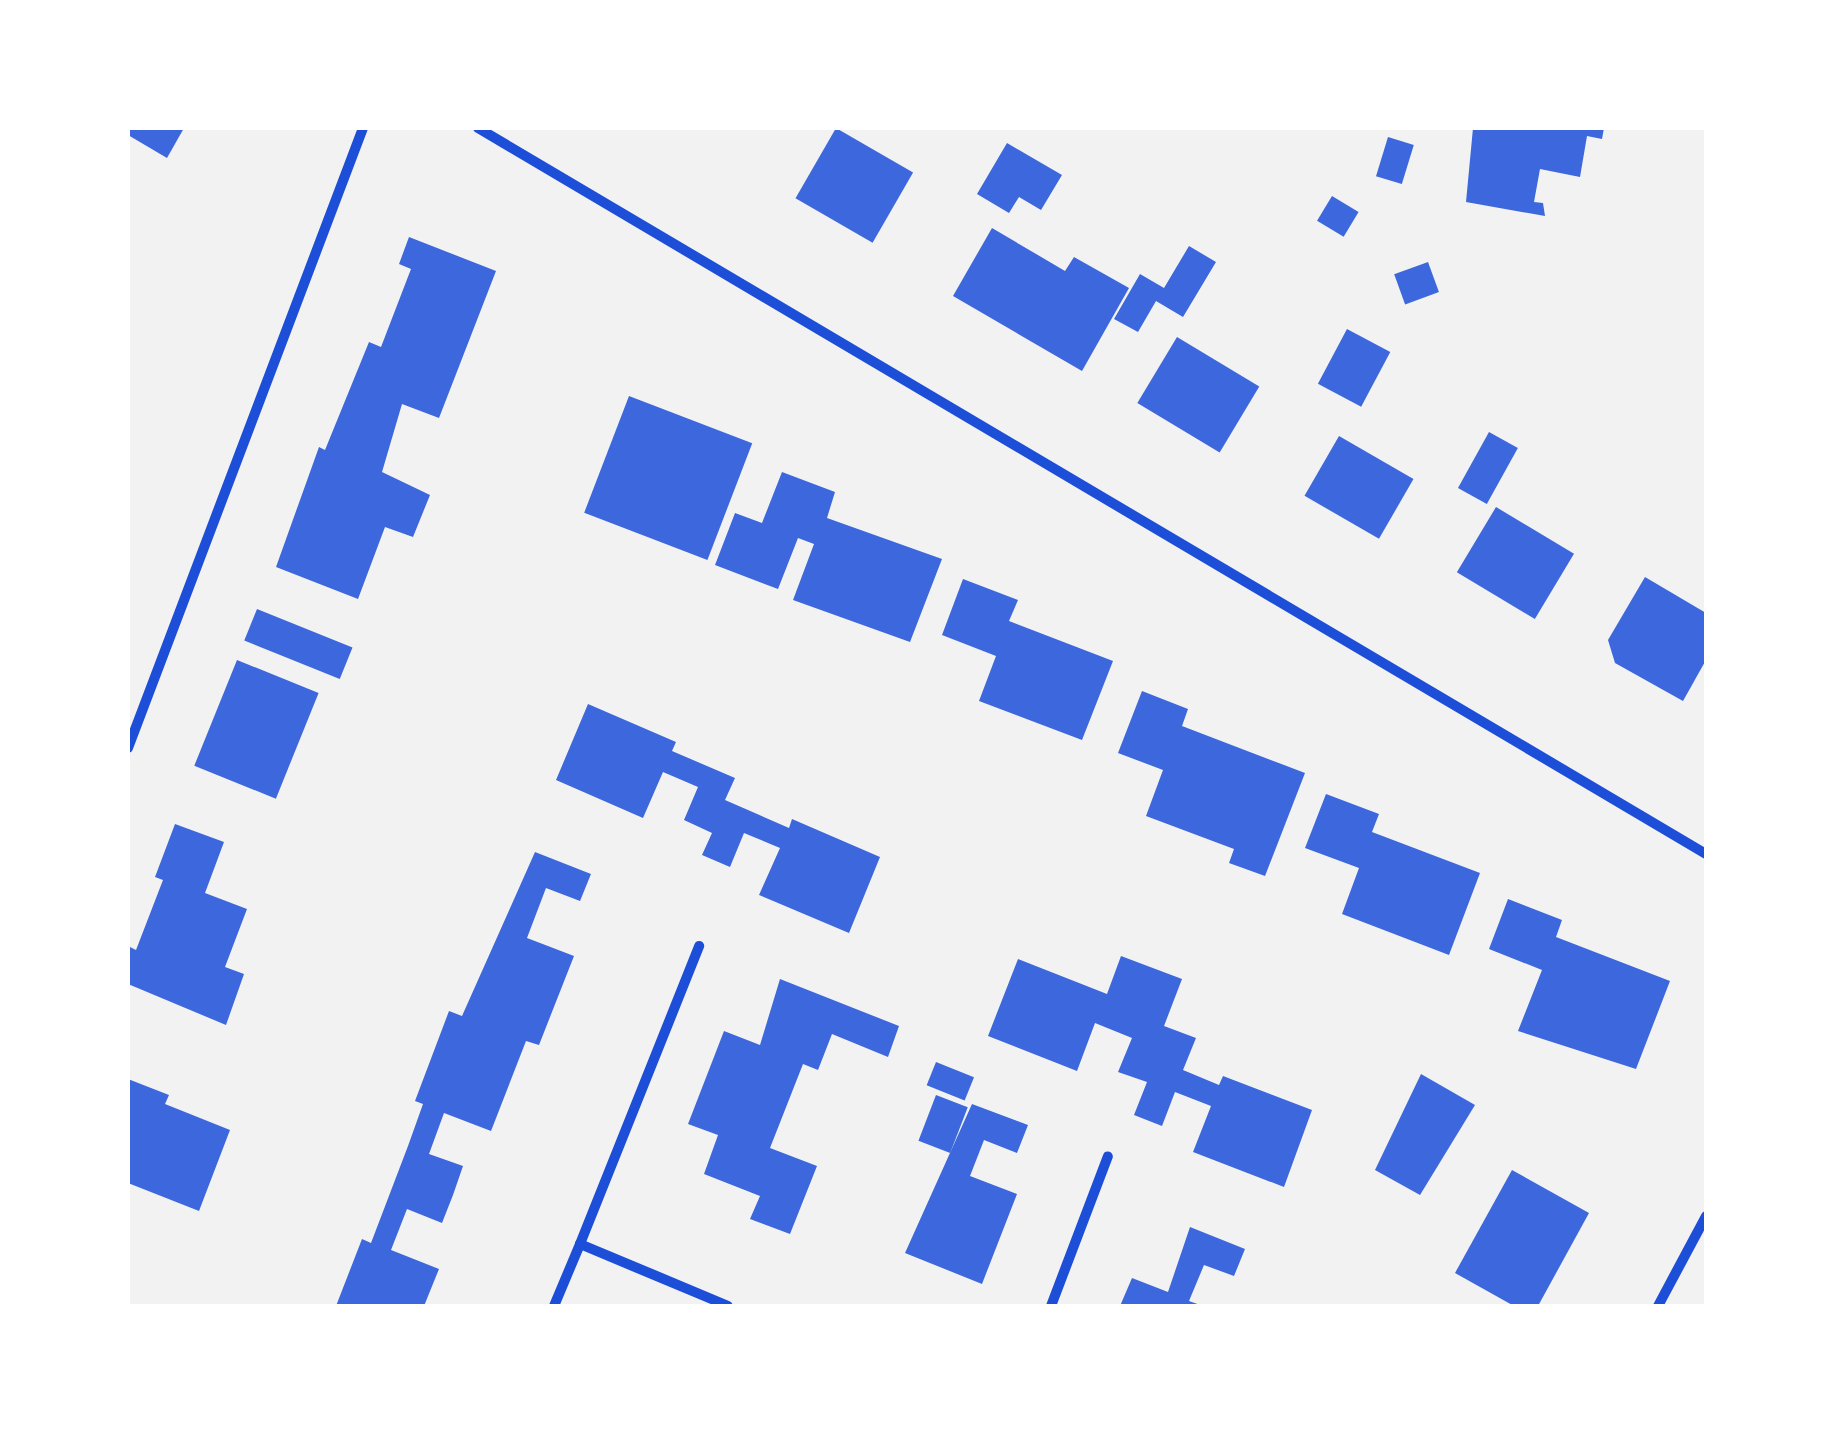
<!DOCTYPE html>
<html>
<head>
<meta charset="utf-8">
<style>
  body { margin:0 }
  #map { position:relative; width:1834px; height:1434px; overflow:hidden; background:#f2f2f2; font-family:Arial,sans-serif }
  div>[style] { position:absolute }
  .building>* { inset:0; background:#3d67dc; transform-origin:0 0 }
  .minor>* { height:10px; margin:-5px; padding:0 5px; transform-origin:5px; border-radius:5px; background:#1d4ed8 }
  span { translate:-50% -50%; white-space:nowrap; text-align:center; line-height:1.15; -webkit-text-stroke:10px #fff; paint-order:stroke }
  .frame { position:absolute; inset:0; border:130px solid #fff; pointer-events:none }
</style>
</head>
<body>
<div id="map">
  <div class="building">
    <div style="clip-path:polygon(128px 128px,184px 128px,167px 158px,128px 135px)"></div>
    <div style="left:836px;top:128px;width:89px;height:81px;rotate:30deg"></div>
    <div style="clip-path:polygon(1473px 128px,1604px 128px,1602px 139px,1587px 136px,1580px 177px,1540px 169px,1534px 202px,1543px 203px,1545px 216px,1466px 202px)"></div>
    <div style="left:1388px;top:137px;width:27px;height:41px;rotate:17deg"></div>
    <div style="clip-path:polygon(1007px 143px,1062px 175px,1041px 210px,1019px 197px,1009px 213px,977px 194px)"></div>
    <div style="left:1332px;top:196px;width:31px;height:29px;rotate:31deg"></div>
    <div style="clip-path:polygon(992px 228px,1065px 271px,1074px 257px,1129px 288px,1082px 371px,953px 296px)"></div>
    <div style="clip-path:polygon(409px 237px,496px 271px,439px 418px,402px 404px,382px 472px,430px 495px,413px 537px,385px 527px,358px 599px,276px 567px,319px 447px,325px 450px,369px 342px,381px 347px,411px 269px,399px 264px)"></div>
    <div style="clip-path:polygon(1189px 246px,1216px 262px,1183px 317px,1156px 301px,1138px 332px,1114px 319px,1140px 274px,1164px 288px)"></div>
    <div style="left:1428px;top:262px;width:32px;height:36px;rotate:70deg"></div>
    <div style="left:1347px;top:329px;width:49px;height:62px;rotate:28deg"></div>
    <div style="left:1177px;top:337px;width:96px;height:77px;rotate:31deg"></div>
    <div style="left:629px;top:396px;width:132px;height:125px;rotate:21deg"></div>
    <div style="left:1489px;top:432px;width:33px;height:64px;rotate:29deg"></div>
    <div style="left:1339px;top:436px;width:86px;height:69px;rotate:30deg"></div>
    <div style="clip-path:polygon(782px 472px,835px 492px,827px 518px,942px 559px,910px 642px,793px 600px,814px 544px,798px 538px,778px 589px,715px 565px,735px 513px,762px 523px)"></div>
    <div style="left:1496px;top:507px;width:91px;height:76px;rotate:31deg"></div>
    <div style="clip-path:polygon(1645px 577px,1706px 613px,1706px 660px,1683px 701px,1615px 663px,1608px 640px)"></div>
    <div style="clip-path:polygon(963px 579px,1018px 600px,1009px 621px,1113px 661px,1082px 740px,979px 701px,996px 656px,942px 635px)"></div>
    <div style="left:257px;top:609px;width:103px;height:34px;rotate:22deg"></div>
    <div style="left:237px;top:660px;width:88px;height:114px;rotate:22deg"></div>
    <div style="clip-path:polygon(1142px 691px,1188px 709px,1182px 726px,1305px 773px,1265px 876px,1229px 863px,1234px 849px,1146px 816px,1163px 770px,1118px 753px)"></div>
    <div style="clip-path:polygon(588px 704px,676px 742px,672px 751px,735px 778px,725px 800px,789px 828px,792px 819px,880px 857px,849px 933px,759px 895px,780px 848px,744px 833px,730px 867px,702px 855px,712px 833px,684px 820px,698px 787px,663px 772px,643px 818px,556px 780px)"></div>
    <div style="clip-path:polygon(1326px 794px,1379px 814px,1372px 832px,1480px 873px,1449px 955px,1342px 914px,1359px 868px,1305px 848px)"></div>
    <div style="clip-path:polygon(175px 824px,224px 842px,205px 893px,247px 909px,225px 967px,244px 974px,226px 1025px,128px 984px,128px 946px,136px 950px,163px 880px,155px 877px)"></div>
    <div style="clip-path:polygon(535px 852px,591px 874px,580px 901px,546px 888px,527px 938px,574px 956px,539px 1045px,526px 1041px,491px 1131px,444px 1113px,429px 1154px,463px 1166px,453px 1195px,442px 1223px,407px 1209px,391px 1250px,439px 1269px,424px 1306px,336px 1306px,362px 1239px,371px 1243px,408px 1146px,423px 1104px,415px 1101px,449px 1011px,462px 1016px)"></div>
    <div style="clip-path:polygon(1508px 899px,1562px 920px,1556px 937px,1670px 981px,1636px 1069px,1518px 1031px,1542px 970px,1489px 949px)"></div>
    <div style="clip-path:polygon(1121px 956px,1182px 979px,1164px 1026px,1196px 1038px,1183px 1070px,1219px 1085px,1223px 1076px,1312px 1110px,1284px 1187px,1193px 1152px,1211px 1106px,1175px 1092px,1162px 1126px,1134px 1115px,1147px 1082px,1118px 1072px,1132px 1038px,1095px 1023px,1077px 1071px,988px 1036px,1018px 959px,1107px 994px)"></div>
    <div style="clip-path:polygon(780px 979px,899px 1026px,888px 1057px,832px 1034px,818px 1070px,803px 1064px,770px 1148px,817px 1166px,790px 1234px,750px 1219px,760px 1196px,704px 1174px,718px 1135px,688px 1124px,724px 1031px,760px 1045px)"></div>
    <div style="left:936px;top:1062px;width:41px;height:25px;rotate:22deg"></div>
    <div style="clip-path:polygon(1421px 1074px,1475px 1105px,1420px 1195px,1375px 1170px)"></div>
    <div style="clip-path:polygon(128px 1079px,169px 1095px,165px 1104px,230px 1130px,199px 1211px,128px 1183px)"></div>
    <div style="left:936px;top:1095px;width:34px;height:49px;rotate:21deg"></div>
    <div style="clip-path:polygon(972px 1104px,1028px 1125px,1017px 1153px,984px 1140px,970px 1176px,1017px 1194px,982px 1284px,905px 1253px)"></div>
    <div style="clip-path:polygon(1512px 1170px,1589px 1213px,1538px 1306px,1514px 1306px,1455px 1273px)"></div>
    <div style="clip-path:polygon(1190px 1227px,1245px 1249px,1234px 1276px,1204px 1265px,1189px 1301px,1203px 1306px,1120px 1306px,1132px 1278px,1168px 1292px)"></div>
  </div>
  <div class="minor">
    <div style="left:478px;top:128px;width:1427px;rotate:30.59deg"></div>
    <div style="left:128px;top:748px;width:663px;rotate:-69.24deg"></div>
    <div style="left:580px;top:1244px;width:321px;rotate:-68.2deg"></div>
    <div style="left:554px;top:1306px;width:67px;rotate:-67.2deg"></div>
    <div style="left:580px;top:1244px;width:160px;rotate:22.7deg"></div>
    <div style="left:1051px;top:1306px;width:160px;rotate:-69.2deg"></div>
    <div style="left:1658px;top:1306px;width:102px;rotate:-61.9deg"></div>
  </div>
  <div class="frame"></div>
</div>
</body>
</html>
